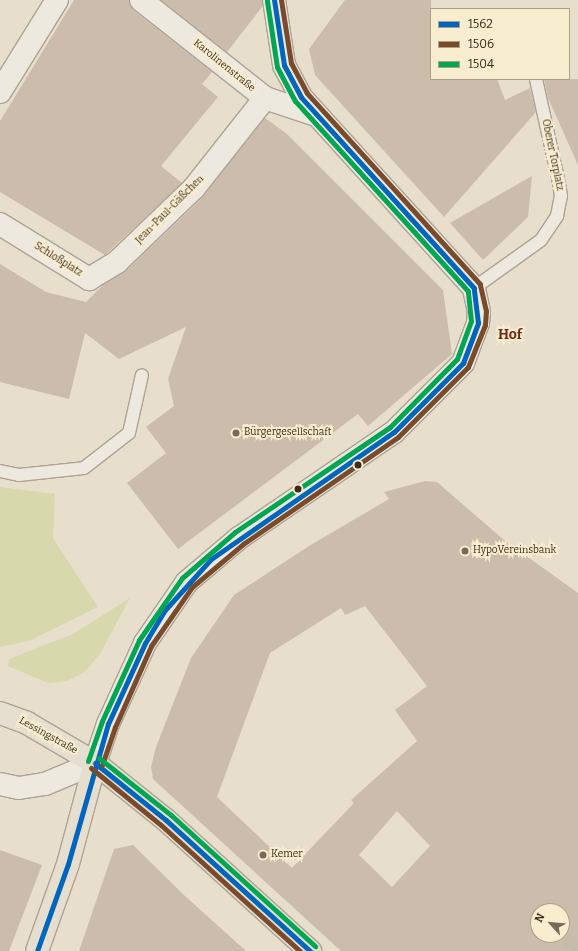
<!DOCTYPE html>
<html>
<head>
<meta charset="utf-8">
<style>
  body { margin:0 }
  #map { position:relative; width:578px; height:951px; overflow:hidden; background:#e7dfcc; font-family:Bitter,serif }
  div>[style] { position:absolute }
  .green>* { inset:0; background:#d8d8ad }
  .building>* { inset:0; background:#ccbcac }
  .street-tunnel>* { height:22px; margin-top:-11px; transform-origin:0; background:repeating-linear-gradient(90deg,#c5bba9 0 22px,transparent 0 33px) }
  .roads { filter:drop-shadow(1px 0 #aca395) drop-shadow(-1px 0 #aca395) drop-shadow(0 1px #aca395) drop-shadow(0 -1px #aca395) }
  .lane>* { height:12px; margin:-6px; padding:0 6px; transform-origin:6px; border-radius:6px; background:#eee9de }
  .street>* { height:22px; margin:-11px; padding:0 11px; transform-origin:11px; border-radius:11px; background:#eee9de }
  .secondary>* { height:22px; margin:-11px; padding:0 11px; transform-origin:11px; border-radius:11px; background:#eee9de }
  .primary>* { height:22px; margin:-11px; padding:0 11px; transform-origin:11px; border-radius:11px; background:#e6dfcf }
  .bus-1>* { height:5px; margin:-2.5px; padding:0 2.5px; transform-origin:2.5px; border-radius:2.5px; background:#0065bd }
  .bus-2>* { height:5px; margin:-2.5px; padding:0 2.5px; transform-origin:2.5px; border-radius:2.5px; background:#7a4b2a }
  .bus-3>* { height:5px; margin:-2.5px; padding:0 2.5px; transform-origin:2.5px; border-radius:2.5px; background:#00a651 }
  .dots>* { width:11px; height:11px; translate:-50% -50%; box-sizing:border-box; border:2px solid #f9edd0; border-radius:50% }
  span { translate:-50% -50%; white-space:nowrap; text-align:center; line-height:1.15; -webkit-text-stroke:4px #f9edd0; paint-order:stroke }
  .street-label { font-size:10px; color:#3c2b1c }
  .poi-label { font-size:10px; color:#3c2b1c }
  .left { translate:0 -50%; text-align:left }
  .district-label { font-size:14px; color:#6d2716; font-weight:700 }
  .legend { position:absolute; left:430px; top:8px; width:140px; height:72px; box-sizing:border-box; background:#f9edd0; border:1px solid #ad9f88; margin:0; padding:5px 7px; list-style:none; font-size:12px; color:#3c2b1c }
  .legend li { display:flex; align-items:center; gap:8px; height:20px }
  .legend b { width:20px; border:1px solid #ad9f88 }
  .north { position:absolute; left:530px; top:903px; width:40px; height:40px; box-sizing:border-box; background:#f9edd0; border:1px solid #ad9f88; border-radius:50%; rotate:297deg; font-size:11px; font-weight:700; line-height:16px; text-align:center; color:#3c2b1c }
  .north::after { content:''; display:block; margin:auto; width:14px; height:18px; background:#786a5a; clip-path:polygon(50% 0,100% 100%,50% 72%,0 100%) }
</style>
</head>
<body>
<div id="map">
  <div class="green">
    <div style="clip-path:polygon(0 487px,55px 494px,53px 538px,98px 607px,29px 641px,0 647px)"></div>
    <div style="clip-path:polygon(130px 598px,100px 654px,85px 672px,67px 681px,48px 683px,8px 666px,9px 659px,73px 634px)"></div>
  </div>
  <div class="building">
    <div style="clip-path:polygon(74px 0,129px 0,133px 10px,212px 72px,202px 84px,218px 97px,161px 166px,182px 183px,105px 255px,0 192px,0 121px)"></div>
    <div style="clip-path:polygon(161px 0,262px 0,262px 7px,227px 52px)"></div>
    <div style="clip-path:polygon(345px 0,431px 0,431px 79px,497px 79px,505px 100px,530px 88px,536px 112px,444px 217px,315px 75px,309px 49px)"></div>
    <div style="clip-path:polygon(544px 79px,578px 79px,578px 165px,548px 98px)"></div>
    <div style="clip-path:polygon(265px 118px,287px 134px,443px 290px,452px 354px,368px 426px,358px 414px,178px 549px,127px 483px,166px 453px,146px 427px,174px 406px,168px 379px,186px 327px,119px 359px,85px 333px,69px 399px,0 382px,0 264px,46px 292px,86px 302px,103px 285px,126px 271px,201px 199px)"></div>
    <div style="clip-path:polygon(532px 176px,528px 217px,483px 260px,450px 223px)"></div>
    <div style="clip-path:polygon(evenodd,425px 481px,437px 482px,504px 540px,578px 593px,578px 951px,341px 951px,153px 779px,151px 767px,156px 747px,191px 658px,234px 595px,309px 546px,389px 499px,384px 492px,425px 481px,365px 606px,427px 686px,395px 710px,417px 741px,351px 800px,354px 803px,292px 868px,217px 797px,270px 653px,341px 608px,345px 615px,365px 606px,425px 481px,397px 811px,430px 846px,392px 887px,359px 855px,397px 811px,425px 481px,538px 911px,562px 911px,562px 935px,538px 935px,538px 911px)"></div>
    <div style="clip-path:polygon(133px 845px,185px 896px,246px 951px,79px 951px,114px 849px)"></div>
    <div style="clip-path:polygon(0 850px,42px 865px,9px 951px,0 951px)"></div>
  </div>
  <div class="street-tunnel">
    <div style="left:571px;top:951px;width:14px;rotate:-60deg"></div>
  </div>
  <div class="roads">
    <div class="lane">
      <div style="left:474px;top:288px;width:82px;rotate:-35.6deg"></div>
      <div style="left:541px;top:240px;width:29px;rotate:-56deg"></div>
      <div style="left:557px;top:216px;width:20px;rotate:-79deg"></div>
      <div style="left:561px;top:196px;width:13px;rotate:-99deg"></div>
      <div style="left:559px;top:183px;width:107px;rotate:-102.5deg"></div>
      <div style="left:0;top:471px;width:19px;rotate:12deg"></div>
      <div style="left:19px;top:475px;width:65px;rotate:-6.1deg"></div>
      <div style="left:84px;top:468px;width:57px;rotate:-37.9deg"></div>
      <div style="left:129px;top:433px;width:59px;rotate:-77.4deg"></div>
    </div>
    <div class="street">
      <div style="left:141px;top:0;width:158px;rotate:38.3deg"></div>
      <div style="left:265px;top:98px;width:54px;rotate:18.4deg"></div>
      <div style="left:0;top:92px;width:108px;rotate:-58.2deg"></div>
      <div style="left:0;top:224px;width:105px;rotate:31.7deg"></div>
      <div style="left:89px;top:279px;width:33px;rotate:-31deg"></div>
      <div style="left:117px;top:262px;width:107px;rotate:-43.9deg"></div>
      <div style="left:194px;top:188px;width:115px;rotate:-51.7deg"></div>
      <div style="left:95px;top:763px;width:41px;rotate:-71.6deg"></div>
      <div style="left:108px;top:724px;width:89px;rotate:-65.4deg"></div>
      <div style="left:145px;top:643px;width:74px;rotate:-55.5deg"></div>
      <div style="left:187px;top:582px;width:68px;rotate:-40.2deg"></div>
      <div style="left:239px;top:538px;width:188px;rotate:-34.4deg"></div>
      <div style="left:394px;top:432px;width:98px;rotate:-45deg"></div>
      <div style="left:463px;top:363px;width:43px;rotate:-69.4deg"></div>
      <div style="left:478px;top:323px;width:11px;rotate:-85deg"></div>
      <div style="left:479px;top:312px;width:25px;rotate:-102deg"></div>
      <div style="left:474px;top:288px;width:258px;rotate:-132.2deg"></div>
      <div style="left:301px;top:97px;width:36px;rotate:-118deg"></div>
      <div style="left:284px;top:65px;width:66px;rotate:-98.7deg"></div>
    </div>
    <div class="secondary">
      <div style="left:0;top:784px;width:19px;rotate:12deg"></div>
      <div style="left:19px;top:788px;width:26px;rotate:-9deg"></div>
      <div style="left:45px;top:784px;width:54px;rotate:-22.8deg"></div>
    </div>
    <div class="primary">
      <div style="left:0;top:713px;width:29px;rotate:20deg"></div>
      <div style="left:27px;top:723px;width:79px;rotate:30.5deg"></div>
      <div style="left:95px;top:763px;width:91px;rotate:38.8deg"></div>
      <div style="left:166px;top:820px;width:195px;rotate:42.3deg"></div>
      <div style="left:37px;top:951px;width:92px;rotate:-70.4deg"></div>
      <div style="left:68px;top:864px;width:105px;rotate:-75deg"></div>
    </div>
  </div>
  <div class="bus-1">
    <div style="left:95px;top:763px;width:91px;rotate:38.8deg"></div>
    <div style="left:166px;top:820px;width:195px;rotate:42.3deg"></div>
    <div style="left:37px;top:951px;width:92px;rotate:-70.4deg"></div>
    <div style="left:68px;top:864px;width:146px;rotate:-74.1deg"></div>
    <div style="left:108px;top:724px;width:89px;rotate:-65.4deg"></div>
    <div style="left:145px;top:643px;width:37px;rotate:-59deg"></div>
    <div style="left:164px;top:611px;width:70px;rotate:-47.9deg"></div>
    <div style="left:211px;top:559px;width:223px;rotate:-34.8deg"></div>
    <div style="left:394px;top:432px;width:98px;rotate:-45deg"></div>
    <div style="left:463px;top:363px;width:43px;rotate:-69.4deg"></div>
    <div style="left:478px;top:323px;width:35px;rotate:-97deg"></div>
    <div style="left:474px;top:288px;width:258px;rotate:-132.2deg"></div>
    <div style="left:301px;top:97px;width:36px;rotate:-118deg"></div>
    <div style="left:284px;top:65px;width:66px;rotate:-98.7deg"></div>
  </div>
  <div class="bus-2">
    <div style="left:102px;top:765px;width:40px;rotate:-71.1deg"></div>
    <div style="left:115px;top:727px;width:89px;rotate:-66deg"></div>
    <div style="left:151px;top:646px;width:72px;rotate:-55.2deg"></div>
    <div style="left:192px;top:587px;width:67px;rotate:-40.1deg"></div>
    <div style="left:243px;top:544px;width:188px;rotate:-34.6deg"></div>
    <div style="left:398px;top:437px;width:99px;rotate:-45deg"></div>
    <div style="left:468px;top:367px;width:45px;rotate:-68deg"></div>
    <div style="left:485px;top:325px;width:14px;rotate:-86deg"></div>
    <div style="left:486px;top:311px;width:28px;rotate:-103deg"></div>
    <div style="left:480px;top:284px;width:258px;rotate:-132.2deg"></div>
    <div style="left:307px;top:93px;width:34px;rotate:-118deg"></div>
    <div style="left:291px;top:63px;width:64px;rotate:-99deg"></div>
    <div style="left:91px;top:768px;width:90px;rotate:39.2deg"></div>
    <div style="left:161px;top:825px;width:188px;rotate:42.2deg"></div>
  </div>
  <div class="bus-3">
    <div style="left:99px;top:758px;width:92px;rotate:38.4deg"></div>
    <div style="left:171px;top:815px;width:195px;rotate:42.3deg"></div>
    <div style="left:88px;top:761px;width:42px;rotate:-70.7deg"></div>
    <div style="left:102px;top:721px;width:89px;rotate:-65.4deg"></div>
    <div style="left:139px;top:640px;width:75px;rotate:-55.3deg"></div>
    <div style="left:182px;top:578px;width:70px;rotate:-41deg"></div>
    <div style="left:235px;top:532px;width:187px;rotate:-34.1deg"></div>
    <div style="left:390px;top:427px;width:95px;rotate:-45.4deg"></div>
    <div style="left:457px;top:359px;width:40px;rotate:-69.8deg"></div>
    <div style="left:471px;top:321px;width:30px;rotate:-96deg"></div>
    <div style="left:468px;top:291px;width:257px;rotate:-132.3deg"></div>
    <div style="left:295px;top:101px;width:38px;rotate:-118deg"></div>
    <div style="left:277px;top:67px;width:67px;rotate:-98.6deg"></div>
  </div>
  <div class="dots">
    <div style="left:236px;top:433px;background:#786a5a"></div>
    <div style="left:358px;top:465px;background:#3c2b1c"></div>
    <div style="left:298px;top:489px;background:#3c2b1c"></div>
    <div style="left:465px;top:551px;background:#786a5a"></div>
    <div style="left:263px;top:855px;background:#786a5a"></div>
  </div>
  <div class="street-label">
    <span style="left:224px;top:66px;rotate:39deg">Karolinenstraße</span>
    <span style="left:552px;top:155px;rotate:78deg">Oberer Torplatz</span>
    <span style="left:170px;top:210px;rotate:-45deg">Jean-Paul-Gäßchen</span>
    <span style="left:58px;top:260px;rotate:32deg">Schloßplatz</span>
    <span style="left:48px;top:736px;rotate:29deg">Lessingstraße</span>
  </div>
  <div class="poi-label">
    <span class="left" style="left:244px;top:433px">Bürgergesellschaft</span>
    <span class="left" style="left:473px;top:551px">HypoVereinsbank</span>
    <span class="left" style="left:271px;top:855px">Kemer</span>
  </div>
  <div class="district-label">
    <span style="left:510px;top:335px">Hof</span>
  </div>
  <ul class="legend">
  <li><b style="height:5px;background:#0065bd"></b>1562</li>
  <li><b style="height:5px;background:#7a4b2a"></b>1506</li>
  <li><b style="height:5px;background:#00a651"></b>1504</li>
  </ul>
  <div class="north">N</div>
</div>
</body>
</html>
